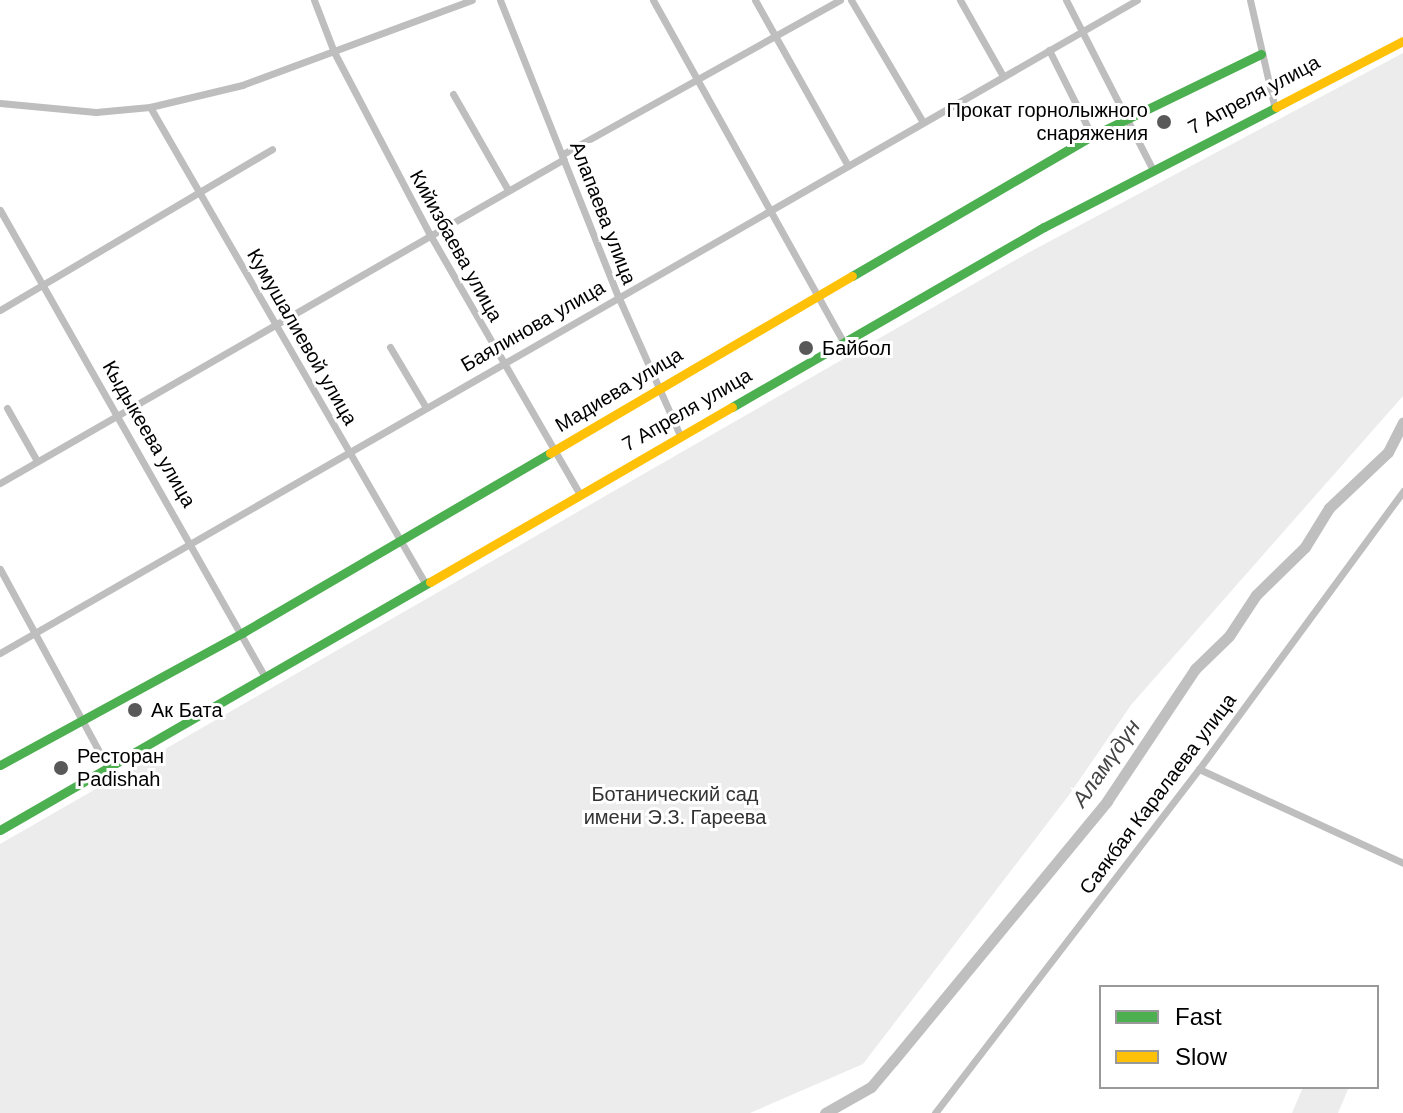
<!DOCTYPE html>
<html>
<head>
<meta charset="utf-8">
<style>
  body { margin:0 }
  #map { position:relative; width:1403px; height:1113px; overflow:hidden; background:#fff; font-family:Helvetica,sans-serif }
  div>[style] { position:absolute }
  .green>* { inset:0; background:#ececec }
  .river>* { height:11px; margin:-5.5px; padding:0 5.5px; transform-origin:5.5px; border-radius:5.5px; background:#bfbfbf }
  .street>* { height:7px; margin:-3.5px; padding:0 3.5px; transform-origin:3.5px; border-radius:3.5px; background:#bebebe }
  .fast>* { height:9px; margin:-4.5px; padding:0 4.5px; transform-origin:4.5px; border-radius:4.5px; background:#4caf50 }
  .slow>* { height:9px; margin:-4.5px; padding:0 4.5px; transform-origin:4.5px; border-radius:4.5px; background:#ffc107 }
  .dots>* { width:22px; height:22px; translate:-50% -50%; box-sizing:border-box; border:4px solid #fff; border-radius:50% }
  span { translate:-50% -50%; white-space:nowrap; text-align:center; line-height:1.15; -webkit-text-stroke:6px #fff; paint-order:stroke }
  .street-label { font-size:20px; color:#000 }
  .poi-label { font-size:20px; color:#000 }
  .right { translate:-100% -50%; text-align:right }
  .left { translate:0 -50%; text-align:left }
  .park-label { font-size:20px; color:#333 }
  .water-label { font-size:22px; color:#444; font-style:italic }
  .legend { position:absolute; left:1099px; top:985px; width:280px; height:104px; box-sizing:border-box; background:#fff; border:2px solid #999; margin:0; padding:10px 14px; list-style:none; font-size:24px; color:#000 }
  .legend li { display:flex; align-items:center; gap:16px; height:40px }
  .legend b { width:40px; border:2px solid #999 }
</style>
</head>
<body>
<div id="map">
  <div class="green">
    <div style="clip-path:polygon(1403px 53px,1403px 396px,1131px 705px,1069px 795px,863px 1064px,750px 1113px,0 1113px,0 844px,1026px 254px)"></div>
    <div style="clip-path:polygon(1303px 1087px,1349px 1087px,1338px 1113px,1292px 1113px)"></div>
  </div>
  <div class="river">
    <div style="left:825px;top:1113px;width:53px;rotate:-29.5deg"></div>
    <div style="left:871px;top:1087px;width:34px;rotate:-50deg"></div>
    <div style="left:893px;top:1061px;width:337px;rotate:-50.5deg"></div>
    <div style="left:1107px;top:801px;width:159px;rotate:-56.3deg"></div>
    <div style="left:1195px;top:669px;width:47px;rotate:-44.1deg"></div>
    <div style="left:1229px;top:636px;width:49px;rotate:-56.6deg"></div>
    <div style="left:1256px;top:595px;width:69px;rotate:-44.4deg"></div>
    <div style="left:1305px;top:547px;width:46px;rotate:-58.4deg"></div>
    <div style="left:1329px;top:508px;width:81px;rotate:-43.5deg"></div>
    <div style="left:1388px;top:452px;width:33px;rotate:-63deg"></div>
  </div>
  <div class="street">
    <div style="left:314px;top:0;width:56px;rotate:69deg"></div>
    <div style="left:334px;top:52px;width:204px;rotate:62.3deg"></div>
    <div style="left:429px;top:233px;width:300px;rotate:60deg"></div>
    <div style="left:500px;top:0;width:319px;rotate:68.3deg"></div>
    <div style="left:618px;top:296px;width:152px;rotate:66deg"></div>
    <div style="left:653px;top:0;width:391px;rotate:60.9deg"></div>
    <div style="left:755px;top:0;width:190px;rotate:60.7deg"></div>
    <div style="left:851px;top:0;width:142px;rotate:59.5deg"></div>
    <div style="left:960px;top:0;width:87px;rotate:60.5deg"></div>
    <div style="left:1066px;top:0;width:191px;rotate:62.9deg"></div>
    <div style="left:1250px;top:0;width:108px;rotate:77.1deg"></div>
    <div style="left:1049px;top:50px;width:96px;rotate:63.4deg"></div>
    <div style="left:453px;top:94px;width:111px;rotate:60.2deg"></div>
    <div style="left:0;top:103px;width:96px;rotate:5.4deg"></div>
    <div style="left:96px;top:112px;width:54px;rotate:-5.3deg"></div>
    <div style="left:150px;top:107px;width:95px;rotate:-13.4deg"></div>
    <div style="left:242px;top:85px;width:245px;rotate:-20.3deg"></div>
    <div style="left:150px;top:107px;width:550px;rotate:59.98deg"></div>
    <div style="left:563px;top:154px;width:317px;rotate:-29.1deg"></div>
    <div style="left:0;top:210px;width:537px;rotate:60.43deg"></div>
    <div style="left:0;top:310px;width:316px;rotate:-30.6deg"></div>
    <div style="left:390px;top:347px;width:69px;rotate:59.3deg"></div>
    <div style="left:7px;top:408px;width:61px;rotate:60.5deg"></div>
    <div style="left:0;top:483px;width:650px;rotate:-29.88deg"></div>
    <div style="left:0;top:569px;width:226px;rotate:61.5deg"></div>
    <div style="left:0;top:653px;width:1311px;rotate:-29.87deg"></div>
    <div style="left:1199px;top:769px;width:225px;rotate:24.7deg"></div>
    <div style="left:935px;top:1113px;width:434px;rotate:-52.5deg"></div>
    <div style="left:1199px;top:769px;width:345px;rotate:-53.7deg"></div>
  </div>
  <div class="fast">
    <div style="left:852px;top:276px;width:278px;rotate:-30.3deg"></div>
    <div style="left:1092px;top:136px;width:188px;rotate:-25.9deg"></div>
    <div style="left:732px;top:407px;width:360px;rotate:-30deg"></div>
    <div style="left:1044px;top:227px;width:261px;rotate:-27.3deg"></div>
    <div style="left:0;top:765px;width:276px;rotate:-28.6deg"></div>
    <div style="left:242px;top:633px;width:357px;rotate:-30.3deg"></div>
    <div style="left:0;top:830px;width:496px;rotate:-30deg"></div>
  </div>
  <div class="slow">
    <div style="left:1276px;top:107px;width:143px;rotate:-27.5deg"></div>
    <div style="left:550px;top:453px;width:350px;rotate:-30.4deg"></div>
    <div style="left:430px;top:582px;width:349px;rotate:-30.1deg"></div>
  </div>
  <div class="dots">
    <div style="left:1164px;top:122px;background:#595959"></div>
    <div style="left:806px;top:348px;background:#595959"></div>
    <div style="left:135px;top:710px;background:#595959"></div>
    <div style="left:61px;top:768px;background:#595959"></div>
  </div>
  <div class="street-label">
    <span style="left:1254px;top:95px;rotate:-28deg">7 Апреля улица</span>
    <span style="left:603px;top:213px;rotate:69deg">Алапаева улица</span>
    <span style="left:456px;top:246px;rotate:61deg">Кийизбаева улица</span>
    <span style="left:533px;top:326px;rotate:-30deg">Баялинова улица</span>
    <span style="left:302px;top:337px;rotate:60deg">Кумушалиевой улица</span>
    <span style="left:619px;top:390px;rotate:-31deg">Мадиева улица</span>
    <span style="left:687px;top:410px;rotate:-30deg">7 Апреля улица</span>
    <span style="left:149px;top:434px;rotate:60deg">Кыдыкеева улица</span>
    <span style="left:1158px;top:794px;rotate:-53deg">Саякбая Каралаева улица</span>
  </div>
  <div class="poi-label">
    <span class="right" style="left:1148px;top:122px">Прокат горнолыжного<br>снаряжения</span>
    <span class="left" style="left:822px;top:348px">Байбол</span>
    <span class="left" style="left:151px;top:710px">Ак Бата</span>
    <span class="left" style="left:77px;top:768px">Ресторан<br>Padishah</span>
  </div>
  <div class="park-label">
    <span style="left:675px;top:806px">Ботанический сад<br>имени Э.З. Гареева</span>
  </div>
  <div class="water-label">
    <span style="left:1106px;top:763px;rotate:-55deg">Аламүдүн</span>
  </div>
  <ul class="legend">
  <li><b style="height:10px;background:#4caf50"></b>Fast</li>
  <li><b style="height:10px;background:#ffc107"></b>Slow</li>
  </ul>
</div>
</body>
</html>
